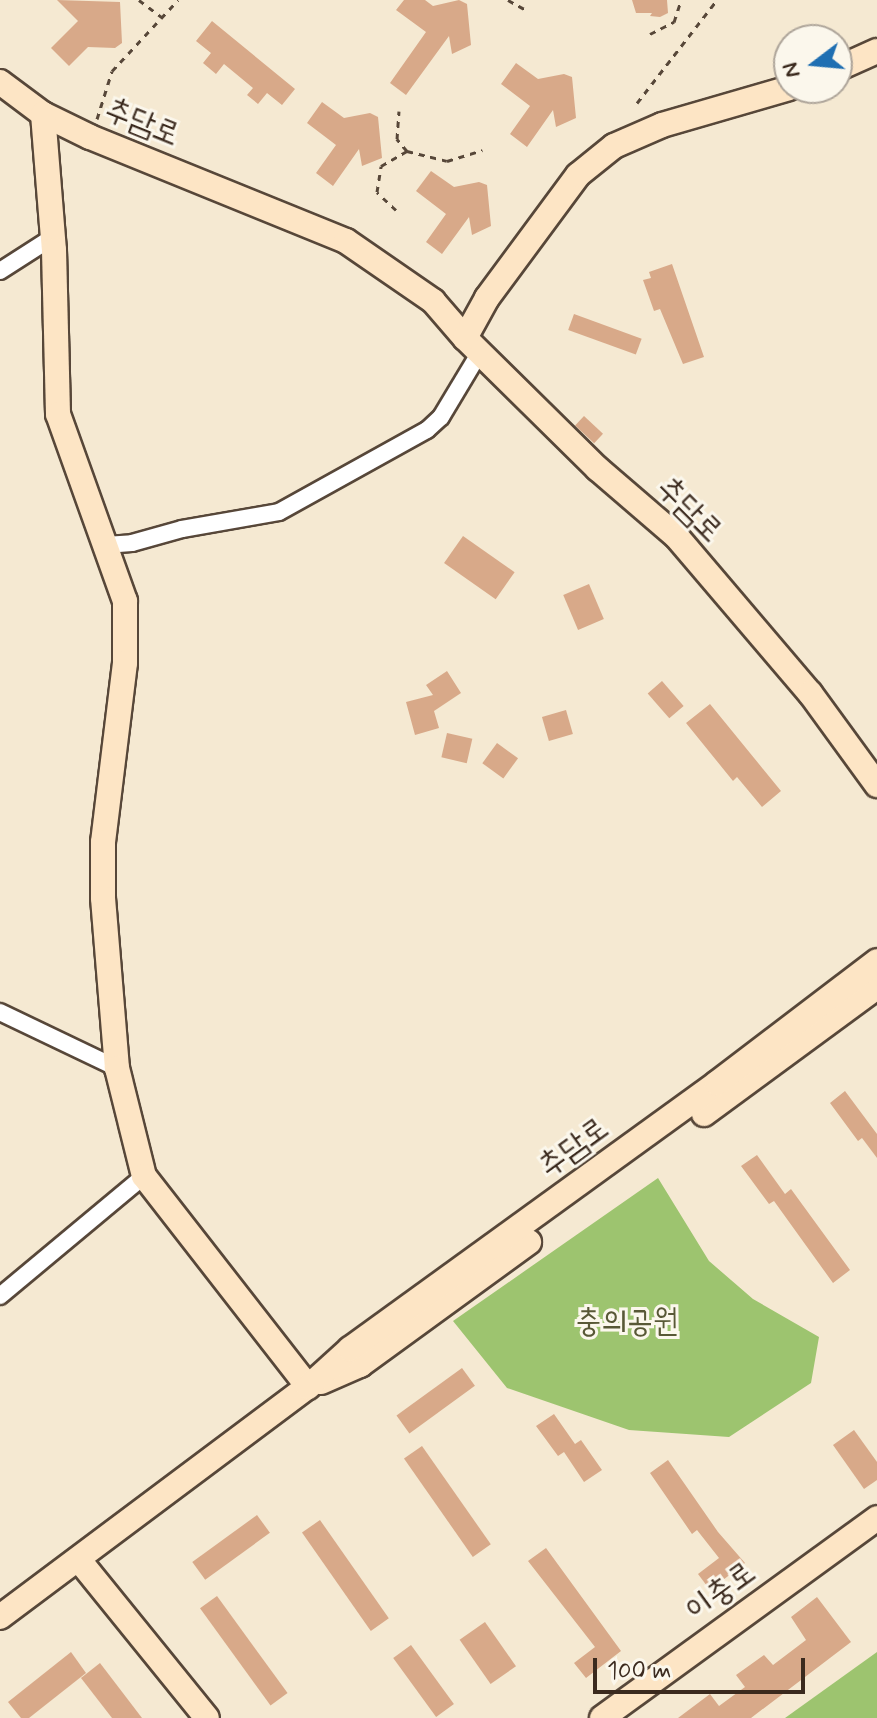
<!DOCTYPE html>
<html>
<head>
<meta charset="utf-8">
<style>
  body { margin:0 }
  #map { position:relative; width:877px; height:1718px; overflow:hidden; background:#f5e9d2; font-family:Mynerve,"Poor Story",sans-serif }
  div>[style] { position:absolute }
  .green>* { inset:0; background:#9dc46f }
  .building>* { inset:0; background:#d8a989; transform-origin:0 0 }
  .path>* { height:3px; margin-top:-1.5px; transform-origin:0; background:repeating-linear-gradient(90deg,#574739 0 6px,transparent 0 12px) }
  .roads { filter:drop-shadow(2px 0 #574739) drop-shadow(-2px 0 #574739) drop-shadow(0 2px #574739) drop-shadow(0 -2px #574739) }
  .street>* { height:16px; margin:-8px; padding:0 8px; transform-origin:8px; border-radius:8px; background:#fff }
  .secondary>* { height:24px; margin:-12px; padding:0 12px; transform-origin:12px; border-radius:12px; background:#fde5c5 }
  span { translate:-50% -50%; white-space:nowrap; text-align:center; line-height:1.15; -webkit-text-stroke:6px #fbf7ec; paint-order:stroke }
  .street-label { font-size:32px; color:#3b2a1e }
  .park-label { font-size:32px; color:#585836 }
  .north { position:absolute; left:773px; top:24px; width:80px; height:80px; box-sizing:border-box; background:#fbf7ec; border:2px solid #aea59a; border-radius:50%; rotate:254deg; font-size:22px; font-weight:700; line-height:32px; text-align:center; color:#3b2a1e }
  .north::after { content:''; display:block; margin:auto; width:28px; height:36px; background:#1f6fb2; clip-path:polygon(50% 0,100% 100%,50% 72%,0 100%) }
  .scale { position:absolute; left:593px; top:1658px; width:212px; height:36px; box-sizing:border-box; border:4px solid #3b2a1e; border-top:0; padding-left:10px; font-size:24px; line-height:28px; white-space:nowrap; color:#3b2a1e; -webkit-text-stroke:6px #fbf7ec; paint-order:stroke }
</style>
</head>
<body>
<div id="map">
  <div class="green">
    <div style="clip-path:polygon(658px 1178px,709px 1261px,753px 1299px,819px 1337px,811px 1383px,729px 1437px,629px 1430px,507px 1388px,453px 1321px)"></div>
    <div style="clip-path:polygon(877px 1652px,877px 1718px,785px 1718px)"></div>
  </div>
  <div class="building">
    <div style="clip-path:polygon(57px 0,120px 2px,122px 43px,115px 48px,88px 47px,69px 66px,51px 48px,78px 21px)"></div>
    <div style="clip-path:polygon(404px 0,425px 0,433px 6px,459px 0,467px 4px,471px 45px,452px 54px,449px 36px,406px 95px,390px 83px,426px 32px,396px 10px)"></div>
    <div style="clip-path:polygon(632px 0,667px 0,668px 13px,660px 17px,650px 16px,652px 13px,636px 13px)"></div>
    <div style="clip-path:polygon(212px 21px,295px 89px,282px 105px,267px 93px,258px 104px,247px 95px,253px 88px,224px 64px,216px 74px,203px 63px,211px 53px,196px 41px)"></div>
    <div style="clip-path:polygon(516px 63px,538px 79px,564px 74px,572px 77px,576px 118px,556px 127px,553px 110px,527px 147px,510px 134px,530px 106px,501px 84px)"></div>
    <div style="clip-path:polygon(322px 102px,344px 118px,370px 113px,378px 117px,382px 158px,362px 166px,359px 149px,333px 186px,316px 173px,336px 145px,307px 123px)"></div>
    <div style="clip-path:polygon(431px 171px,454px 187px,479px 182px,487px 185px,491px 226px,472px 235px,469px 217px,442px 254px,426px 242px,446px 214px,416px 191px)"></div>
    <div style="clip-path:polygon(672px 264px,704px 357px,683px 364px,660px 309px,654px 311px,643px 280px,651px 278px,649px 272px)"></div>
    <div style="left:574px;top:314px;width:72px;height:17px;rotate:20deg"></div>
    <div style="left:584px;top:416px;width:26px;height:13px;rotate:43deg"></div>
    <div style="left:463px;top:536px;width:63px;height:33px;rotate:35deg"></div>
    <div style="left:589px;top:584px;width:38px;height:28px;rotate:67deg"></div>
    <div style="clip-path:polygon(447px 671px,461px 693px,434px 711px,439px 728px,415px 735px,406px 702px,433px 695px,426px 685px)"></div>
    <div style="left:662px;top:681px;width:33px;height:19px;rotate:49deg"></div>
    <div style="clip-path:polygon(710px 704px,781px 791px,762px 807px,737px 777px,733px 781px,686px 723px)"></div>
    <div style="left:566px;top:710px;width:25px;height:25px;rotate:74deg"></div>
    <div style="left:447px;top:733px;width:26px;height:25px;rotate:13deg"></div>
    <div style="left:497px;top:743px;width:26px;height:25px;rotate:36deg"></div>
    <div style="clip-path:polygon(845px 1091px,877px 1134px,877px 1158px,862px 1138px,858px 1141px,830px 1103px)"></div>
    <div style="clip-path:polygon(757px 1155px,785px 1194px,791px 1189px,850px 1270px,833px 1283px,774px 1201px,769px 1204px,741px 1166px)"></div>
    <div style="left:462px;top:1368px;width:22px;height:81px;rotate:54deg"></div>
    <div style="clip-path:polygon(554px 1414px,575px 1444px,581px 1440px,602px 1470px,584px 1482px,564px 1452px,558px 1456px,536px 1426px)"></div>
    <div style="clip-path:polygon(854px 1430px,877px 1462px,877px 1480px,864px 1489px,833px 1445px)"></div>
    <div style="left:422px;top:1446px;width:120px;height:22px;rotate:55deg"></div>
    <div style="clip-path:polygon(668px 1460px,718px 1532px,745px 1563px,710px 1590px,698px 1574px,719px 1558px,697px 1530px,692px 1534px,650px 1473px)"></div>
    <div style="left:257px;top:1515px;width:22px;height:80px;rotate:54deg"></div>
    <div style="left:320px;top:1520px;width:120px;height:22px;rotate:55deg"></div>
    <div style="clip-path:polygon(546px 1548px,621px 1651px,586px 1678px,574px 1663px,595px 1647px,528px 1561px)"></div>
    <div style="left:217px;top:1596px;width:120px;height:21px;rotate:54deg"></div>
    <div style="clip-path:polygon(817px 1597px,851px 1642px,751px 1718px,678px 1718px,710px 1694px,719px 1706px,745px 1687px,736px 1675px,764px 1655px,773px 1665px,806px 1640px,791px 1617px)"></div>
    <div style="left:485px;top:1622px;width:54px;height:31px;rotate:55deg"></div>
    <div style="left:411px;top:1645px;width:73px;height:22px;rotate:54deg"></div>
    <div style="clip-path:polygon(71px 1652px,86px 1673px,29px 1718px,21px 1718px,8px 1702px)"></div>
    <div style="clip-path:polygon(100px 1663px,142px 1718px,112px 1718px,81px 1678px)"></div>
  </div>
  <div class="path">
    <div style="left:139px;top:0;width:31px;rotate:37deg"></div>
    <div style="left:508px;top:0;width:21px;rotate:29deg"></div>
    <div style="left:650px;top:34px;width:27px;rotate:-27deg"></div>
    <div style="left:674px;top:22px;width:23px;rotate:-72deg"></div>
    <div style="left:637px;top:103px;width:130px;rotate:-52.2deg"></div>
    <div style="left:97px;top:119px;width:50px;rotate:-72.6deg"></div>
    <div style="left:112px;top:71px;width:97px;rotate:-47.1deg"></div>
    <div style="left:407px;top:151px;width:41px;rotate:14deg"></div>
    <div style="left:447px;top:161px;width:37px;rotate:-17deg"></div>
    <div style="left:396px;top:210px;width:26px;rotate:-137deg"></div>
    <div style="left:377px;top:192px;width:26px;rotate:-81deg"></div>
    <div style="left:381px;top:166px;width:30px;rotate:-30deg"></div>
    <div style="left:407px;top:151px;width:16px;rotate:-130deg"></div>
    <div style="left:397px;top:139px;width:28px;rotate:-86deg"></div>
  </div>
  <div class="roads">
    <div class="street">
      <div style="left:0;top:271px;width:63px;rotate:-32.7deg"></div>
      <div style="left:105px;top:545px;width:27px;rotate:-4deg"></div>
      <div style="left:132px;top:543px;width:52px;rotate:-15.6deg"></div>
      <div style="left:182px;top:529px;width:98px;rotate:-9.9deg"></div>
      <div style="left:279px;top:512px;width:169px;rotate:-29deg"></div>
      <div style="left:427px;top:430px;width:19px;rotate:-43deg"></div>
      <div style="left:441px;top:417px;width:76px;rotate:-59deg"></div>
      <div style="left:0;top:1012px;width:130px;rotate:25.6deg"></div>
      <div style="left:0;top:1296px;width:187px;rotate:-39.8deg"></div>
    </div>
    <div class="secondary">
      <div style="left:837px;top:69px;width:44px;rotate:-24.2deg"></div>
      <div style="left:0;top:82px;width:54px;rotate:36.7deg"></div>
      <div style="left:43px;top:114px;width:52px;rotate:26.1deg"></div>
      <div style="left:90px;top:137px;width:276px;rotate:22.1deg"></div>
      <div style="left:346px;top:241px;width:106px;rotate:34.6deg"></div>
      <div style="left:433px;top:301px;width:49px;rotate:49.1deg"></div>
      <div style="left:465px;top:338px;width:187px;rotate:44.6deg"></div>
      <div style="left:598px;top:469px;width:104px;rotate:40.7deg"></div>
      <div style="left:677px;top:537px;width:205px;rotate:49.6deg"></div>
      <div style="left:810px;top:693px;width:114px;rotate:53.9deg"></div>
      <div style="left:43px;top:114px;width:136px;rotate:85.4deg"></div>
      <div style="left:54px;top:250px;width:164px;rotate:88.6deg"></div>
      <div style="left:58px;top:414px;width:199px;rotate:70.3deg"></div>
      <div style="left:125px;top:601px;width:62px;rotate:90deg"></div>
      <div style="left:125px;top:663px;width:180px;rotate:97deg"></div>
      <div style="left:103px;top:842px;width:56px;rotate:90deg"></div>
      <div style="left:103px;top:898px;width:171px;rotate:85.3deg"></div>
      <div style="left:117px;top:1068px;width:111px;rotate:76deg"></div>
      <div style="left:144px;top:1176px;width:267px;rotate:52.1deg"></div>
      <div style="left:465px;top:338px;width:46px;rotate:-61.2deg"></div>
      <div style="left:487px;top:298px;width:153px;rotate:-53.5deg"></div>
      <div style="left:578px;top:175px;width:46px;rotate:-38.9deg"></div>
      <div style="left:614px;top:146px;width:52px;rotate:-23.6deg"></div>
      <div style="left:662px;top:125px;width:132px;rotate:-16.2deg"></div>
      <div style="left:704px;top:1114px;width:215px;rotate:-36.3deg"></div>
      <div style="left:321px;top:1382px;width:43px;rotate:-23.6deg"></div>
      <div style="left:360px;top:1365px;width:209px;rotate:-36deg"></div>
      <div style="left:79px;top:1560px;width:203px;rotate:51deg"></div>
      <div style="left:0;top:1617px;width:384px;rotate:-36.8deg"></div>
      <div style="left:308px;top:1387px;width:57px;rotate:-42.1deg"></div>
      <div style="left:350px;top:1349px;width:453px;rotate:-35.9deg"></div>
      <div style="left:717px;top:1083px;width:201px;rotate:-37.3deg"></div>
      <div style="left:602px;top:1718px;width:340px;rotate:-36deg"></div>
    </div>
  </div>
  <div class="street-label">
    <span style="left:142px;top:123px;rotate:22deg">추담로</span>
    <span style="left:689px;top:510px;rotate:45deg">추담로</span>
    <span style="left:574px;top:1148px;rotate:-36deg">추담로</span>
    <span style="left:721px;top:1592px;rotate:-36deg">이충로</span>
  </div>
  <div class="park-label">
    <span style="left:627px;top:1322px">충의공원</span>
  </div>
  <div class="north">N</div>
  <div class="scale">100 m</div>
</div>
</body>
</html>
